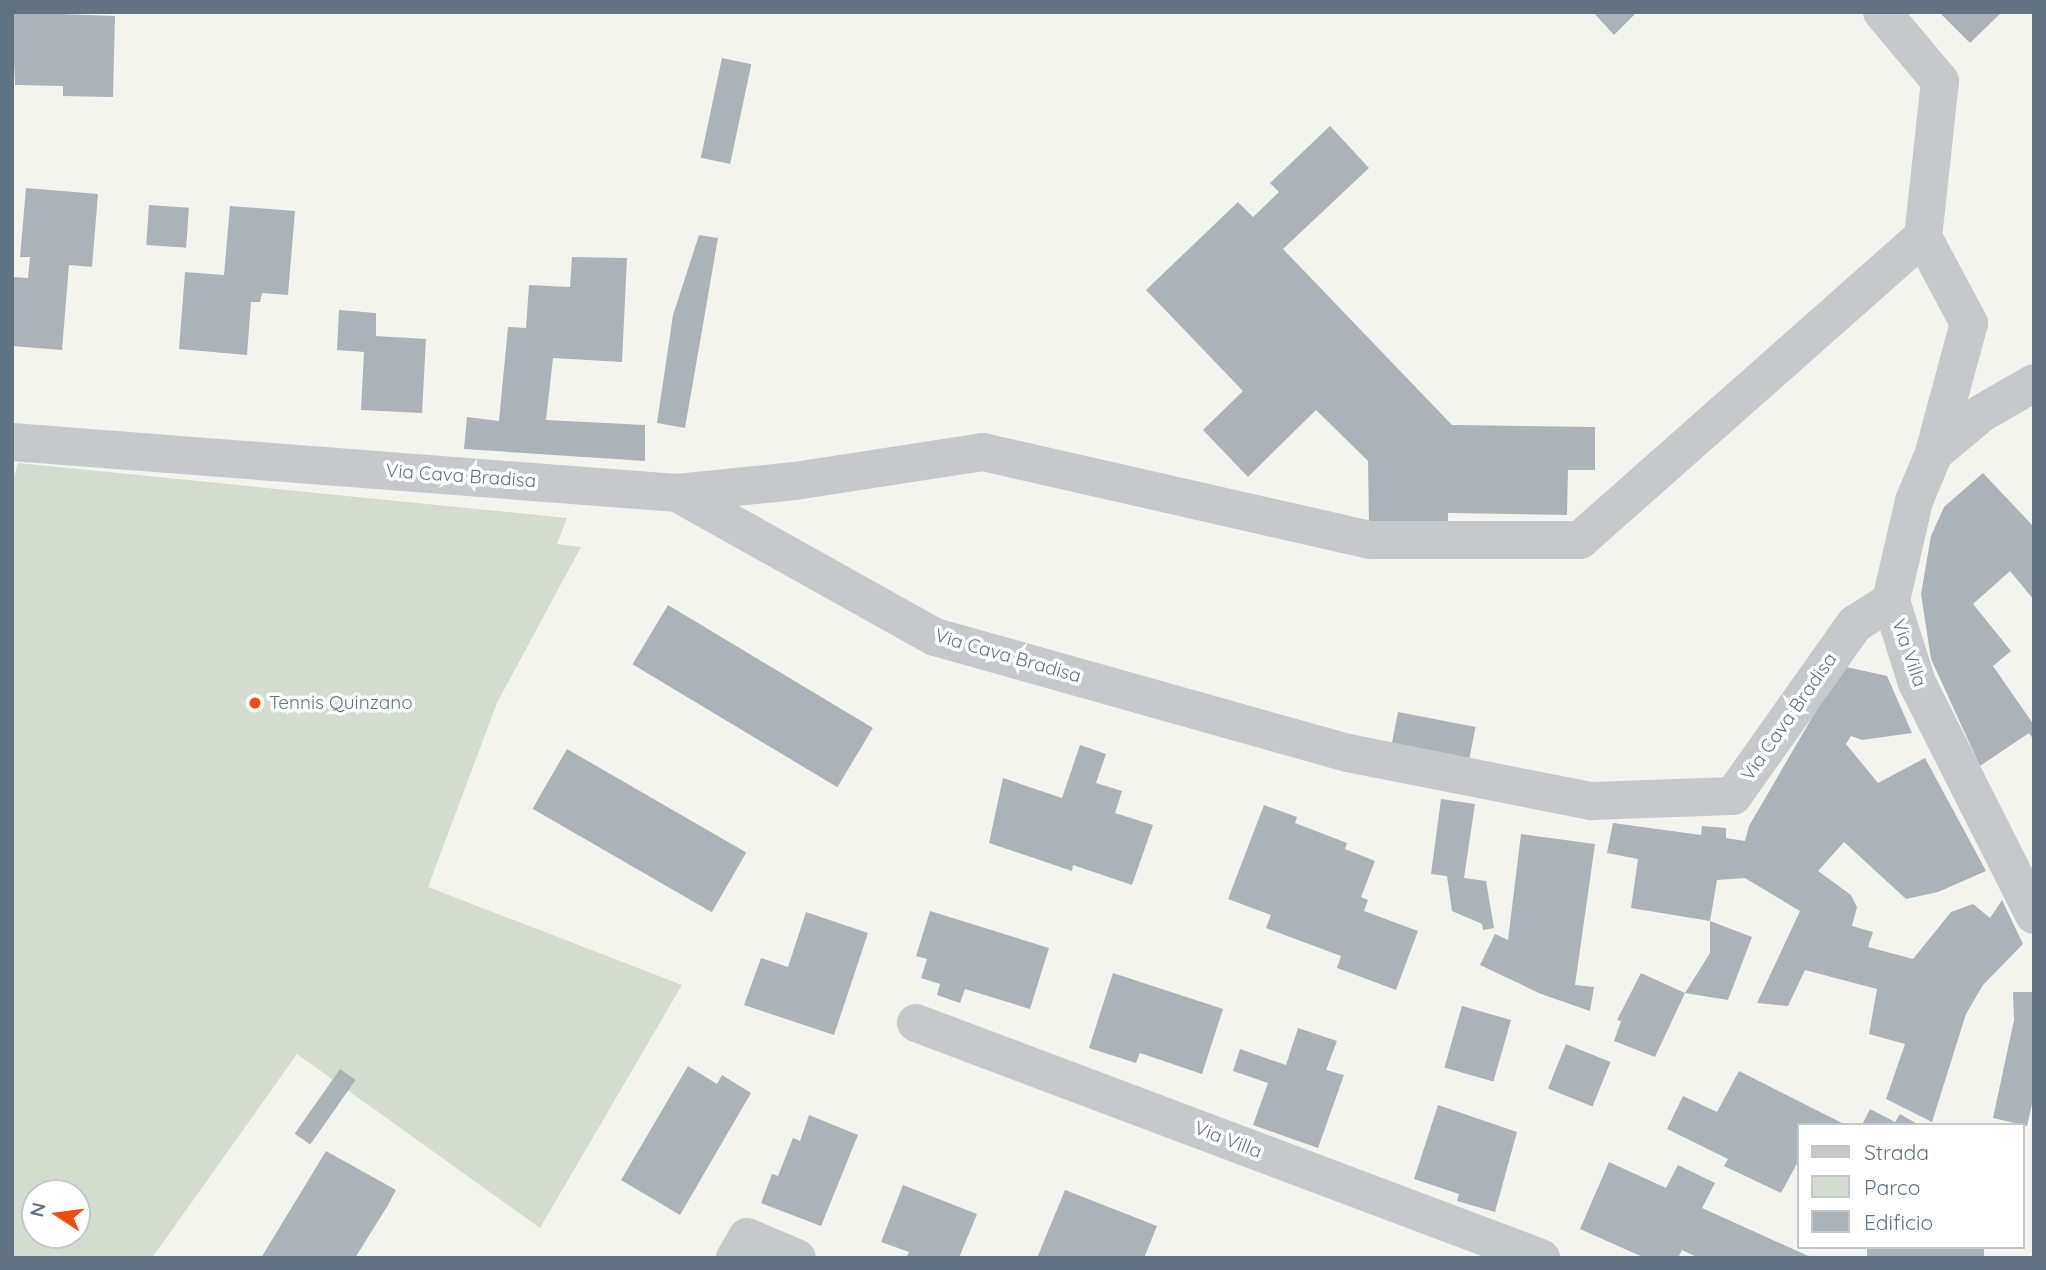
<!DOCTYPE html>
<html>
<head>
<meta charset="utf-8">
<style>
  body { margin:0 }
  #map { position:relative; width:2046px; height:1270px; overflow:hidden; background:#f4f4ef; font-family:Quicksand,sans-serif }
  div>[style] { position:absolute }
  .green>* { inset:0; background:#d4dcd0 }
  .building>* { inset:0; background:#abb3b8; transform-origin:0 0 }
  .minor>* { height:38px; margin:-19px; padding:0 19px; transform-origin:19px; border-radius:19px; background:#c6c9cc }
  .dots>* { width:19px; height:19px; translate:-50% -50%; box-sizing:border-box; border:4px solid #fff; border-radius:50% }
  span { translate:-50% -50%; white-space:nowrap; text-align:center; line-height:1.15; -webkit-text-stroke:7px #fff; paint-order:stroke }
  .street-label { font-size:19px; color:#617383 }
  .poi-label { font-size:19px; color:#617383 }
  .left { translate:0 -50%; text-align:left }
  .frame { position:absolute; inset:0; border:14px solid #617383; pointer-events:none }
  .legend { position:absolute; left:1797px; top:1123px; width:228px; height:126px; box-sizing:border-box; background:#fff; border:2px solid #c0c7cd; margin:0; padding:9px 12px; list-style:none; font-size:21px; color:#617383 }
  .legend li { display:flex; align-items:center; gap:14px; height:35px }
  .legend b { width:35px; border:2px solid #c0c7cd }
  .north { position:absolute; left:21px; top:1179px; width:70px; height:70px; box-sizing:border-box; background:#fff; border:2px solid #c0c7cd; border-radius:50%; rotate:283deg; font-size:19px; font-weight:700; line-height:28px; text-align:center; color:#617383 }
  .north::after { content:''; display:block; margin:auto; width:24px; height:32px; background:#ef4c14; clip-path:polygon(50% 0,100% 100%,50% 72%,0 100%) }
</style>
</head>
<body>
<div id="map">
  <div class="green">
    <div style="clip-path:polygon(evenodd,18px 463px,567px 518px,557px 544px,581px 547px,497px 703px,428px 887px,682px 985px,540px 1228px,297px 1054px,152px 1258px,12px 1258px,12px 484px,18px 463px,35px 1193px,77px 1193px,77px 1235px,35px 1235px,35px 1193px)"></div>
  </div>
  <div class="building">
    <div style="clip-path:polygon(12px 12px,115px 16px,113px 97px,63px 96px,63px 86px,15px 85px)"></div>
    <div style="clip-path:polygon(1593px 12px,1637px 12px,1614px 35px)"></div>
    <div style="clip-path:polygon(1939px 12px,2002px 12px,1970px 43px)"></div>
    <div style="left:722px;top:58px;width:30px;height:102px;rotate:12deg"></div>
    <div style="clip-path:polygon(1330px 126px,1369px 168px,1283px 249px,1452px 425px,1595px 427px,1595px 470px,1568px 470px,1567px 515px,1448px 513px,1448px 528px,1369px 527px,1368px 461px,1316px 410px,1248px 477px,1203px 430px,1243px 391px,1146px 290px,1238px 202px,1253px 217px,1279px 192px,1270px 183px)"></div>
    <div style="clip-path:polygon(26px 188px,98px 194px,92px 267px,69px 265px,62px 350px,12px 346px,12px 277px,28px 278px,30px 257px,20px 257px)"></div>
    <div style="left:149px;top:205px;width:40px;height:40px;rotate:4deg"></div>
    <div style="clip-path:polygon(230px 206px,295px 211px,288px 295px,262px 293px,260px 302px,251px 302px,247px 355px,179px 349px,185px 272px,224px 275px)"></div>
    <div style="clip-path:polygon(699px 235px,718px 238px,685px 428px,657px 423px,673px 315px)"></div>
    <div style="clip-path:polygon(572px 257px,627px 258px,622px 362px,553px 358px,546px 420px,645px 425px,645px 461px,464px 449px,467px 417px,499px 421px,508px 327px,526px 328px,529px 285px,570px 287px)"></div>
    <div style="clip-path:polygon(339px 310px,376px 313px,376px 336px,426px 339px,422px 413px,361px 410px,364px 352px,337px 350px)"></div>
    <div style="clip-path:polygon(1983px 473px,2034px 527px,2034px 600px,2010px 571px,1973px 604px,2011px 651px,1993px 666px,2034px 725px,2034px 740px,2029px 733px,1980px 766px,1931px 659px,1921px 594px,1931px 536px,1944px 507px)"></div>
    <div style="left:668px;top:605px;width:239px;height:69px;rotate:31deg"></div>
    <div style="clip-path:polygon(1842px 666px,1887px 676px,1912px 733px,1862px 740px,1851px 736px,1846px 744px,1878px 783px,1925px 758px,1986px 871px,1938px 892px,1906px 899px,1844px 842px,1818px 871px,1851px 895px,1857px 907px,1852px 926px,1873px 932px,1868px 947px,1913px 959px,1951px 912px,1973px 904px,1990px 918px,2002px 900px,2023px 944px,1983px 985px,1966px 1014px,1932px 1122px,1886px 1099px,1905px 1044px,1869px 1034px,1877px 989px,1805px 970px,1788px 1006px,1757px 1003px,1800px 911px,1745px 878px,1717px 880px,1710px 921px,1631px 908px,1638px 859px,1607px 853px,1613px 823px,1701px 835px,1702px 826px,1726px 828px,1726px 838px,1745px 841px,1749px 826px)"></div>
    <div style="left:1398px;top:712px;width:79px;height:49px;rotate:11deg"></div>
    <div style="clip-path:polygon(1080px 745px,1106px 754px,1096px 783px,1122px 791px,1115px 813px,1153px 825px,1132px 885px,1073px 865px,1072px 871px,989px 843px,1003px 778px,1062px 798px)"></div>
    <div style="left:567px;top:749px;width:207px;height:69px;rotate:30deg"></div>
    <div style="clip-path:polygon(1441px 799px,1475px 804px,1464px 878px,1486px 881px,1494px 928px,1483px 930px,1482px 924px,1452px 911px,1447px 876px,1431px 874px)"></div>
    <div style="clip-path:polygon(1264px 805px,1297px 817px,1295px 823px,1347px 843px,1345px 849px,1375px 861px,1361px 897px,1368px 900px,1364px 911px,1418px 931px,1396px 990px,1337px 968px,1341px 956px,1266px 928px,1271px 915px,1228px 899px)"></div>
    <div style="clip-path:polygon(1521px 834px,1595px 844px,1575px 985px,1594px 987px,1590px 1011px,1541px 994px,1480px 965px,1495px 934px,1508px 940px)"></div>
    <div style="clip-path:polygon(930px 911px,1049px 948px,1030px 1009px,965px 989px,960px 1003px,937px 995px,940px 984px,921px 978px,927px 959px,916px 956px)"></div>
    <div style="clip-path:polygon(806px 912px,868px 933px,834px 1035px,744px 1005px,761px 958px,788px 967px)"></div>
    <div style="clip-path:polygon(1710px 921px,1752px 937px,1728px 1000px,1685px 993px,1710px 953px)"></div>
    <div style="clip-path:polygon(1113px 973px,1223px 1009px,1202px 1074px,1140px 1053px,1136px 1063px,1089px 1048px)"></div>
    <div style="clip-path:polygon(1641px 973px,1685px 993px,1655px 1057px,1614px 1041px,1621px 1021px,1617px 1020px)"></div>
    <div style="clip-path:polygon(2013px 992px,2034px 992px,2034px 1095px,2027px 1126px,1993px 1118px,2014px 1020px)"></div>
    <div style="left:1462px;top:1006px;width:51px;height:64px;rotate:16deg"></div>
    <div style="clip-path:polygon(1298px 1028px,1337px 1041px,1326px 1070px,1344px 1075px,1318px 1148px,1253px 1125px,1268px 1083px,1233px 1071px,1240px 1049px,1286px 1065px)"></div>
    <div style="left:1566px;top:1044px;width:48px;height:48px;rotate:22deg"></div>
    <div style="clip-path:polygon(688px 1066px,717px 1084px,722px 1075px,751px 1093px,680px 1215px,621px 1180px)"></div>
    <div style="left:340px;top:1069px;width:19px;height:79px;rotate:35deg"></div>
    <div style="clip-path:polygon(1739px 1071px,1846px 1125px,1799px 1125px,1799px 1160px,1781px 1193px,1724px 1166px,1728px 1159px,1667px 1129px,1683px 1096px,1717px 1112px)"></div>
    <div style="clip-path:polygon(1438px 1105px,1517px 1132px,1495px 1212px,1457px 1201px,1459px 1194px,1414px 1179px)"></div>
    <div style="clip-path:polygon(1870px 1109px,1895px 1122px,1900px 1114px,1919px 1125px,1862px 1125px)"></div>
    <div style="clip-path:polygon(809px 1115px,858px 1135px,821px 1226px,761px 1203px,772px 1174px,778px 1176px,793px 1138px,800px 1141px)"></div>
    <div style="clip-path:polygon(326px 1151px,396px 1190px,388px 1205px,355px 1258px,261px 1258px)"></div>
    <div style="clip-path:polygon(1609px 1162px,1666px 1188px,1678px 1165px,1715px 1183px,1702px 1208px,1813px 1258px,1699px 1258px,1682px 1250px,1678px 1258px,1645px 1258px,1580px 1229px)"></div>
    <div style="clip-path:polygon(903px 1185px,977px 1214px,959px 1258px,906px 1258px,909px 1252px,881px 1242px)"></div>
    <div style="clip-path:polygon(1065px 1190px,1157px 1226px,1144px 1258px,1037px 1258px)"></div>
    <div style="left:1867px;top:1247px;width:117px;height:13px"></div>
  </div>
  <div class="minor">
    <div style="left:1882px;top:12px;width:90px;rotate:50deg"></div>
    <div style="left:1940px;top:81px;width:157px;rotate:96.2deg"></div>
    <div style="left:2034px;top:383px;width:60px;rotate:150deg"></div>
    <div style="left:1982px;top:413px;width:62px;rotate:140.2deg"></div>
    <div style="left:1934px;top:453px;width:52px;rotate:112.6deg"></div>
    <div style="left:1914px;top:501px;width:103px;rotate:103deg"></div>
    <div style="left:1891px;top:601px;width:86px;rotate:72.4deg"></div>
    <div style="left:1917px;top:683px;width:260px;rotate:63.2deg"></div>
    <div style="left:12px;top:442px;width:667px;rotate:4.39deg"></div>
    <div style="left:677px;top:493px;width:295px;rotate:29.2deg"></div>
    <div style="left:935px;top:637px;width:429px;rotate:15.7deg"></div>
    <div style="left:1348px;top:753px;width:248px;rotate:11.2deg"></div>
    <div style="left:1591px;top:801px;width:142px;rotate:-2deg"></div>
    <div style="left:1733px;top:796px;width:211px;rotate:-54.7deg"></div>
    <div style="left:1855px;top:624px;width:43px;rotate:-32.6deg"></div>
    <div style="left:677px;top:493px;width:119px;rotate:-5.8deg"></div>
    <div style="left:795px;top:481px;width:190px;rotate:-8.8deg"></div>
    <div style="left:983px;top:452px;width:398px;rotate:12.8deg"></div>
    <div style="left:1371px;top:540px;width:209px"></div>
    <div style="left:1580px;top:540px;width:458px;rotate:-41.5deg"></div>
    <div style="left:1923px;top:237px;width:98px;rotate:61.9deg"></div>
    <div style="left:1969px;top:323px;width:135px;rotate:105.1deg"></div>
    <div style="left:916px;top:1023px;width:668px;rotate:20.61deg"></div>
    <div style="left:735px;top:1258px;width:24px;rotate:-60deg"></div>
    <div style="left:747px;top:1237px;width:54px;rotate:22.8deg"></div>
  </div>
  <div class="dots">
    <div style="left:255px;top:703px;background:#ef4c14"></div>
  </div>
  <div class="street-label">
    <span style="left:461px;top:476px;rotate:4deg">Via Cava Bradisa</span>
    <span style="left:1909px;top:653px;rotate:71deg">Via Villa</span>
    <span style="left:1008px;top:656px;rotate:16deg">Via Cava Bradisa</span>
    <span style="left:1789px;top:717px;rotate:-55deg">Via Cava Bradisa</span>
    <span style="left:1228px;top:1140px;rotate:21deg">Via Villa</span>
  </div>
  <div class="poi-label">
    <span class="left" style="left:269px;top:703px">Tennis Quinzano</span>
  </div>
  <div class="frame"></div>
  <ul class="legend">
  <li><b style="height:9px;background:#c6c9cc"></b>Strada</li>
  <li><b style="height:19px;background:#d4dcd0"></b>Parco</li>
  <li><b style="height:19px;background:#abb3b8"></b>Edificio</li>
  </ul>
  <div class="north">N</div>
</div>
</body>
</html>
